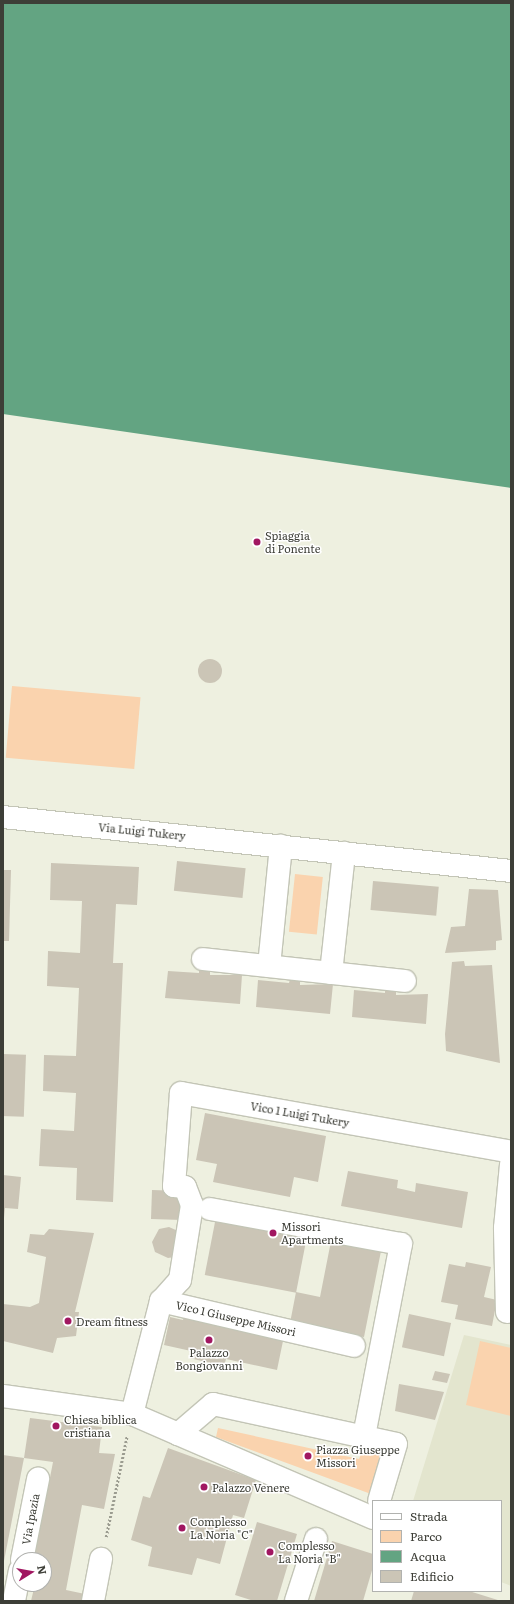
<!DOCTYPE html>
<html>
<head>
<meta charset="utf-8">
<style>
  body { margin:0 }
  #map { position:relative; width:514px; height:1604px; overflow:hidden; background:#eef0e0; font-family:Literata,serif }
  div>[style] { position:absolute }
  .built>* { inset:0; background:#e3e5ce }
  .green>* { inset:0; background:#fad3ae; transform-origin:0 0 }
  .water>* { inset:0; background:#63a482 }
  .building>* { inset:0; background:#cbc5b6; transform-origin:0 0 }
  .round { border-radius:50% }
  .path>* { height:2.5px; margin-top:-1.25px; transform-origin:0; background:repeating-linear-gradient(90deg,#9b9c90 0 2px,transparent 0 4px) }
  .roads { filter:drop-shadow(1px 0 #c3c5b6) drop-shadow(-1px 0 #c3c5b6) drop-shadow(0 1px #c3c5b6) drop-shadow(0 -1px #c3c5b6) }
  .minor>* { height:22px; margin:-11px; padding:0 11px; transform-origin:11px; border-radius:11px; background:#fff }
  .dots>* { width:11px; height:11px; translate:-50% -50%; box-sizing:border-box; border:2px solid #fff; border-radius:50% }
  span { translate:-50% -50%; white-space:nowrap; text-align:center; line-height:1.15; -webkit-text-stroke:3px #fff; paint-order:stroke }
  .poi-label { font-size:11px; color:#3d3e37 }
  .left { translate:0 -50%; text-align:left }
  .street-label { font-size:11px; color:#3d3e37 }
  .frame { position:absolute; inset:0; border:4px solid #3d3e37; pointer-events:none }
  .legend { position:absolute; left:372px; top:1500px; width:130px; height:92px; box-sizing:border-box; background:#fff; border:1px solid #b1b2af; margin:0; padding:5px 7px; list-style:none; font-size:12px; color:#3d3e37 }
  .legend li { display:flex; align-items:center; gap:8px; height:20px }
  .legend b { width:20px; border:1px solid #b1b2af }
  .north { position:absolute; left:12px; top:1552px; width:40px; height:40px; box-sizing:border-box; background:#fff; border:1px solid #b1b2af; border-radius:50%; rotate:79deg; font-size:11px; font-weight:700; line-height:16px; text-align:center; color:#3d3e37 }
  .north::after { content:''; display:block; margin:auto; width:14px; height:18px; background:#a11761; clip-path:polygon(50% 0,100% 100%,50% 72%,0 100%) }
</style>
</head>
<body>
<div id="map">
  <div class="built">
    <div style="clip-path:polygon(464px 1335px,511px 1345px,511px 1586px,501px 1582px,501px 1501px,413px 1501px)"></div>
  </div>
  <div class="green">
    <div style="left:12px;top:686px;width:129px;height:72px;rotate:5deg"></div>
    <div style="left:295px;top:874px;width:28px;height:58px;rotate:6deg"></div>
    <div style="clip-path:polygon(480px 1341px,511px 1348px,511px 1416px,466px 1405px)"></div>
    <div style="clip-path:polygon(218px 1428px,359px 1459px,362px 1452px,383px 1455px,371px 1494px,216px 1437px)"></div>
  </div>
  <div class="water">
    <div style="clip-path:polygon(3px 3px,511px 3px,511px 488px,3px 414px)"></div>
  </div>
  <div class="building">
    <div class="round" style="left:198px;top:659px;width:24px;height:24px"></div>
    <div style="left:177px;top:861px;width:69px;height:30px;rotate:6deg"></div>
    <div style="clip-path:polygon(51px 863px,139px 867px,137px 905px,116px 904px,113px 963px,123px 963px,113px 1202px,76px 1200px,77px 1168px,39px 1166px,41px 1129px,74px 1131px,76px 1093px,43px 1091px,44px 1055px,76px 1056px,79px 988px,47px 986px,48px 951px,80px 953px,82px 901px,50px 900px)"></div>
    <div style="clip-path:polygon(3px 870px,11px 870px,9px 941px,3px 941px)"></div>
    <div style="left:373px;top:881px;width:66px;height:29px;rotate:5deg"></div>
    <div style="clip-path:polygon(469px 889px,498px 890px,502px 940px,496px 941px,496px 950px,445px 953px,451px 927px,465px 926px)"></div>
    <div style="clip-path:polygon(464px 961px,465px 966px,492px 965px,500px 1063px,446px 1051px,445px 1034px,452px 962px)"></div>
    <div style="clip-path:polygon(199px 970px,210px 971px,210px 975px,242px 975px,240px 1004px,165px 998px,168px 971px,199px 973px)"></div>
    <div style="clip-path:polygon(290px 979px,300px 980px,300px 985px,333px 984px,330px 1014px,256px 1007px,258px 980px,289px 983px)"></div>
    <div style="clip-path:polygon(385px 989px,396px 990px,396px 995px,428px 994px,426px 1024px,352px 1017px,354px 990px,385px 993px)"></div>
    <div style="left:3px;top:1054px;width:23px;height:62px;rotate:2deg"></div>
    <div style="clip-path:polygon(205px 1113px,326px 1136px,318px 1182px,294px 1177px,290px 1197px,213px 1182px,217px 1164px,196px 1160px)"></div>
    <div style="clip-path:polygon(348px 1171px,398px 1180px,397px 1188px,415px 1192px,416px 1183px,468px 1192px,462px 1228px,341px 1206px)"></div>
    <div style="clip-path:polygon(3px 1175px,21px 1177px,18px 1209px,5px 1208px,4px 1218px)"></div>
    <div style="left:152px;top:1190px;width:31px;height:29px;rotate:2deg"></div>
    <div style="left:216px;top:1217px;width:93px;height:59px;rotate:11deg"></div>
    <div style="clip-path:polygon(169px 1227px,178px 1231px,174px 1257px,168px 1258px,155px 1252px,152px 1242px,159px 1229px)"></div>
    <div style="clip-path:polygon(49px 1229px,94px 1233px,75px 1312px,79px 1312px,76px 1336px,57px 1338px,53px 1353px,3px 1341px,3px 1304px,30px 1307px,39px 1303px,46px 1257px,27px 1252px,30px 1234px,44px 1235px)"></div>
    <div style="clip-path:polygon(332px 1236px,382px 1246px,364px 1337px,290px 1323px,296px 1292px,320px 1297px)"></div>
    <div style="clip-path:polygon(466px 1262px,491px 1267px,484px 1297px,497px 1300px,492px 1326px,455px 1319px,458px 1305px,441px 1302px,449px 1264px,465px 1267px)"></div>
    <div style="left:409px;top:1314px;width:43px;height:34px;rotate:12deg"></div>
    <div style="clip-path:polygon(184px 1315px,283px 1341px,277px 1370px,226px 1359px,224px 1366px,189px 1358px,191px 1351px,164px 1345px,170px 1317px,183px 1320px)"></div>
    <div style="clip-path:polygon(435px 1371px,450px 1374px,447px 1383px,432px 1380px)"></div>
    <div style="clip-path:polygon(399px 1384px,444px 1392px,435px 1420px,395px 1411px)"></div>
    <div style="clip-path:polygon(30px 1418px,102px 1427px,99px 1453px,115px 1454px,104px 1509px,82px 1505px,66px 1590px,85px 1594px,84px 1601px,31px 1601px,35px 1584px,44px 1584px,44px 1560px,34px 1560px,53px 1462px,24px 1458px)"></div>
    <div style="clip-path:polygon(168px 1448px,256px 1480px,244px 1518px,233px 1515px,220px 1564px,197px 1558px,192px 1575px,148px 1566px,152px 1547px,131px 1540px,143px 1496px,150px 1498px)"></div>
    <div style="clip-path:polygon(3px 1455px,24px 1458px,4px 1561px,3px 1561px)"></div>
    <div style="clip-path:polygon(257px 1522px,297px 1534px,277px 1601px,254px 1601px,235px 1595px)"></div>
    <div style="clip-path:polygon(332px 1541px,373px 1554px,373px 1567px,363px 1601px,314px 1601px)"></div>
    <div style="clip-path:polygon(414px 1591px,469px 1591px,501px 1601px,411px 1601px)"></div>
  </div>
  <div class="path">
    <div style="left:106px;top:1537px;width:103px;rotate:-78.3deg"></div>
  </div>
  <div class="roads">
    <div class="minor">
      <div style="left:3px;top:817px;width:511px;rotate:6.07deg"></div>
      <div style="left:203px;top:959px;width:203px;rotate:6.2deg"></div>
      <div style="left:269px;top:966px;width:121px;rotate:-84.3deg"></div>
      <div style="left:331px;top:973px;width:121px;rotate:-83.8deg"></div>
      <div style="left:210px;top:1209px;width:194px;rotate:10.4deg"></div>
      <div style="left:401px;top:1244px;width:197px;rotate:100.9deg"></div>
      <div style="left:161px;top:1301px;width:28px;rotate:-48deg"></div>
      <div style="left:180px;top:1280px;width:76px;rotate:-80.9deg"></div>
      <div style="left:192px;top:1205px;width:19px;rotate:-111deg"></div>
      <div style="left:185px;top:1187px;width:11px;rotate:-175deg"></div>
      <div style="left:174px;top:1186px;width:93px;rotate:-85.7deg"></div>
      <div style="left:181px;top:1093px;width:335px;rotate:10.1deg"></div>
      <div style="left:507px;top:1312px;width:84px;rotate:-91.4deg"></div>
      <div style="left:505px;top:1228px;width:64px;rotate:-84.6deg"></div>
      <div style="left:3px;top:1396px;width:130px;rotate:7.9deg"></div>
      <div style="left:132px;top:1414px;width:50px;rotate:23.5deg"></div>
      <div style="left:132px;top:1414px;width:117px;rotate:-75.6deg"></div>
      <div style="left:161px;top:1301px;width:198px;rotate:13.1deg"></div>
      <div style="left:373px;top:1518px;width:212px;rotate:-156.7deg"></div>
      <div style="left:178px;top:1434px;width:46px;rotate:-40.6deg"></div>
      <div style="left:213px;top:1404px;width:187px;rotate:12.3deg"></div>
      <div style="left:396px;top:1444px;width:59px;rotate:106.6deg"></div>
      <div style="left:22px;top:1560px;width:83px;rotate:-78.8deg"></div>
      <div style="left:14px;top:1601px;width:31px;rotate:-79deg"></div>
      <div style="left:93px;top:1601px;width:43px;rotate:-79.2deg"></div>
      <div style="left:296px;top:1601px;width:65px;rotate:-72.1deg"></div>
    </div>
  </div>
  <div class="dots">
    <div style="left:257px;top:542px;background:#a11761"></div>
    <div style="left:273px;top:1233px;background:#a11761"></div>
    <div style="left:68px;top:1321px;background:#a11761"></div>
    <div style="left:209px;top:1340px;background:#a11761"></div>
    <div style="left:56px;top:1426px;background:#a11761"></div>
    <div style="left:308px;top:1456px;background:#a11761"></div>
    <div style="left:204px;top:1487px;background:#a11761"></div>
    <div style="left:182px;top:1528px;background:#a11761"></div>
    <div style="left:270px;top:1552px;background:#a11761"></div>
  </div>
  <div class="poi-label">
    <span class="left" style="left:265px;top:542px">Spiaggia<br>di Ponente</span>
    <span class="left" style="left:281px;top:1233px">Missori<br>Apartments</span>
    <span class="left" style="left:76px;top:1321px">Dream fitness</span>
    <span style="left:209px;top:1359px">Palazzo<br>Bongiovanni</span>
    <span class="left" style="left:64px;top:1426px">Chiesa biblica<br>cristiana</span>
    <span class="left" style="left:316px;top:1456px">Piazza Giuseppe<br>Missori</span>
    <span class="left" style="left:212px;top:1487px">Palazzo Venere</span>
    <span class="left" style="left:190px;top:1528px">Complesso<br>La Noria "C"</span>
    <span class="left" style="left:278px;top:1552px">Complesso<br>La Noria "B"</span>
  </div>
  <div class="street-label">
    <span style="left:142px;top:831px;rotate:6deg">Via Luigi Tukery</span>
    <span style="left:300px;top:1114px;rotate:10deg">Vico 1 Luigi Tukery</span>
    <span style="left:236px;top:1318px;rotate:13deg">Vico 1 Giuseppe Missori</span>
    <span style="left:30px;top:1519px;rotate:-79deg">Via Ipazia</span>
  </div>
  <div class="frame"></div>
  <ul class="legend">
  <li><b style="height:5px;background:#fff"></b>Strada</li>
  <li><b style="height:11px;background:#fad3ae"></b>Parco</li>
  <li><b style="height:11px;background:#63a482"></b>Acqua</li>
  <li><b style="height:11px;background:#cbc5b6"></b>Edificio</li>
  </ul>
  <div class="north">N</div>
</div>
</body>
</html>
